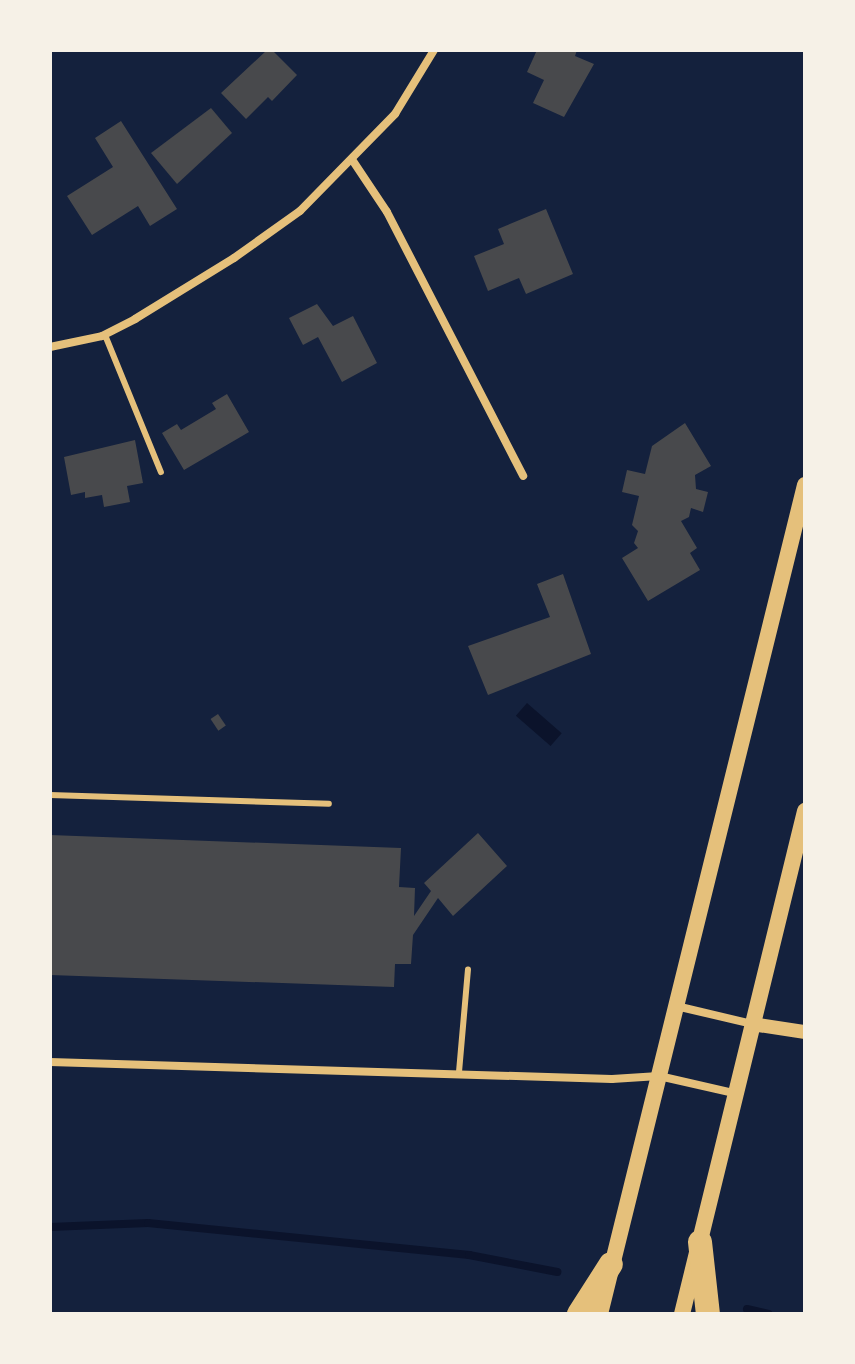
<!DOCTYPE html>
<html>
<head>
<meta charset="utf-8">
<style>
  body { margin:0 }
  #map { position:relative; width:855px; height:1364px; overflow:hidden; background:#14213d; font-family:Quicksand,sans-serif }
  div>[style] { position:absolute }
  .water>* { inset:0; background:#0b132b; transform-origin:0 0 }
  .stream>* { height:8px; margin:-4px; padding:0 4px; transform-origin:4px; border-radius:4px; background:#0b132b }
  .building>* { inset:0; background:#48494c; transform-origin:0 0 }
  .service>* { height:6px; margin:-3px; padding:0 3px; transform-origin:3px; border-radius:3px; background:#e5c07b }
  .minor>* { height:8px; margin:-4px; padding:0 4px; transform-origin:4px; border-radius:4px; background:#e5c07b }
  .tertiary>* { height:14px; margin:-7px; padding:0 7px; transform-origin:7px; border-radius:7px; background:#e5c07b }
  .secondary>* { height:16px; margin:-8px; padding:0 8px; transform-origin:8px; border-radius:8px; background:#e5c07b }
  .motorway>* { height:24px; margin:-12px; padding:0 12px; transform-origin:12px; border-radius:12px; background:#e5c07b }
  span { translate:-50% -50%; white-space:nowrap; text-align:center; line-height:1.15; -webkit-text-stroke:8px #f6f1e7; paint-order:stroke }
  .frame { position:absolute; inset:0; border:52px solid #f6f1e7; pointer-events:none }
</style>
</head>
<body>
<div id="map">
  <div class="water">
    <div style="left:527px;top:703px;width:46px;height:17px;rotate:41deg"></div>
  </div>
  <div class="stream">
    <div style="left:50px;top:1227px;width:98px;rotate:-2.3deg"></div>
    <div style="left:148px;top:1223px;width:323px;rotate:5.7deg"></div>
    <div style="left:469px;top:1255px;width:90px;rotate:10.9deg"></div>
    <div style="left:747px;top:1309px;width:22px;rotate:13deg"></div>
  </div>
  <div class="building">
    <div style="clip-path:polygon(267px 50px,272px 50px,297px 75px,272px 101px,268px 97px,246px 119px,221px 93px)"></div>
    <div style="clip-path:polygon(537px 50px,577px 50px,575px 56px,594px 64px,564px 117px,533px 103px,544px 80px,527px 72px)"></div>
    <div style="clip-path:polygon(211px 108px,232px 133px,177px 184px,151px 153px)"></div>
    <div style="clip-path:polygon(121px 121px,177px 209px,150px 226px,138px 206px,92px 235px,67px 196px,113px 167px,95px 138px)"></div>
    <div style="clip-path:polygon(546px 209px,573px 274px,526px 294px,519px 278px,488px 291px,474px 256px,504px 244px,498px 229px)"></div>
    <div style="clip-path:polygon(317px 304px,333px 326px,353px 316px,377px 363px,342px 382px,318px 337px,303px 345px,289px 318px)"></div>
    <div style="clip-path:polygon(227px 394px,249px 432px,184px 470px,162px 433px,177px 424px,181px 430px,216px 409px,212px 403px)"></div>
    <div style="clip-path:polygon(685px 423px,711px 466px,695px 475px,696px 489px,708px 492px,703px 512px,691px 508px,689px 517px,681px 521px,697px 548px,690px 553px,700px 570px,648px 601px,622px 558px,638px 548px,634px 543px,638px 531px,632px 525px,639px 496px,622px 492px,627px 470px,645px 474px,652px 446px)"></div>
    <div style="clip-path:polygon(135px 440px,143px 483px,127px 486px,130px 502px,104px 507px,102px 495px,85px 498px,85px 492px,71px 495px,64px 457px)"></div>
    <div style="clip-path:polygon(563px 574px,591px 654px,488px 695px,468px 646px,550px 617px,537px 584px)"></div>
    <div style="left:218px;top:714px;width:14px;height:9px;rotate:56deg"></div>
    <div style="clip-path:polygon(478px 833px,507px 866px,453px 916px,438px 898px,413px 935px,411px 964px,395px 964px,394px 987px,50px 975px,50px 835px,401px 848px,399px 887px,415px 888px,414px 916px,431px 891px,424px 883px)"></div>
  </div>
  <div class="service">
    <div style="left:105px;top:335px;width:148px;rotate:67.8deg"></div>
    <div style="left:50px;top:795px;width:279px;rotate:1.8deg"></div>
    <div style="left:459px;top:1072px;width:103px;rotate:-85deg"></div>
  </div>
  <div class="minor">
    <div style="left:353px;top:161px;width:61px;rotate:56.3deg"></div>
    <div style="left:387px;top:212px;width:297px;rotate:62.7deg"></div>
    <div style="left:50px;top:347px;width:53px;rotate:-11.9deg"></div>
    <div style="left:102px;top:336px;width:37px;rotate:-27deg"></div>
    <div style="left:135px;top:319px;width:116px;rotate:-31.6deg"></div>
    <div style="left:234px;top:258px;width:81px;rotate:-35.5deg"></div>
    <div style="left:300px;top:211px;width:136px;rotate:-45.6deg"></div>
    <div style="left:395px;top:114px;width:75px;rotate:-58.6deg"></div>
    <div style="left:676px;top:1006px;width:78px;rotate:13.3deg"></div>
    <div style="left:50px;top:1062px;width:562px;rotate:1.73deg"></div>
    <div style="left:612px;top:1079px;width:47px;rotate:-3.7deg"></div>
    <div style="left:659px;top:1076px;width:77px;rotate:12.8deg"></div>
  </div>
  <div class="tertiary">
    <div style="left:752px;top:1024px;width:54px;rotate:8.6deg"></div>
  </div>
  <div class="secondary">
    <div style="left:600px;top:1314px;width:854px;rotate:-76.11deg"></div>
    <div style="left:682px;top:1314px;width:518px;rotate:-76.26deg"></div>
  </div>
  <div class="motorway">
    <div style="left:700px;top:1242px;width:72px;rotate:83.7deg"></div>
    <div style="left:579px;top:1314px;width:59px;rotate:-57.4deg"></div>
  </div>
  <div class="frame"></div>
</div>
</body>
</html>
